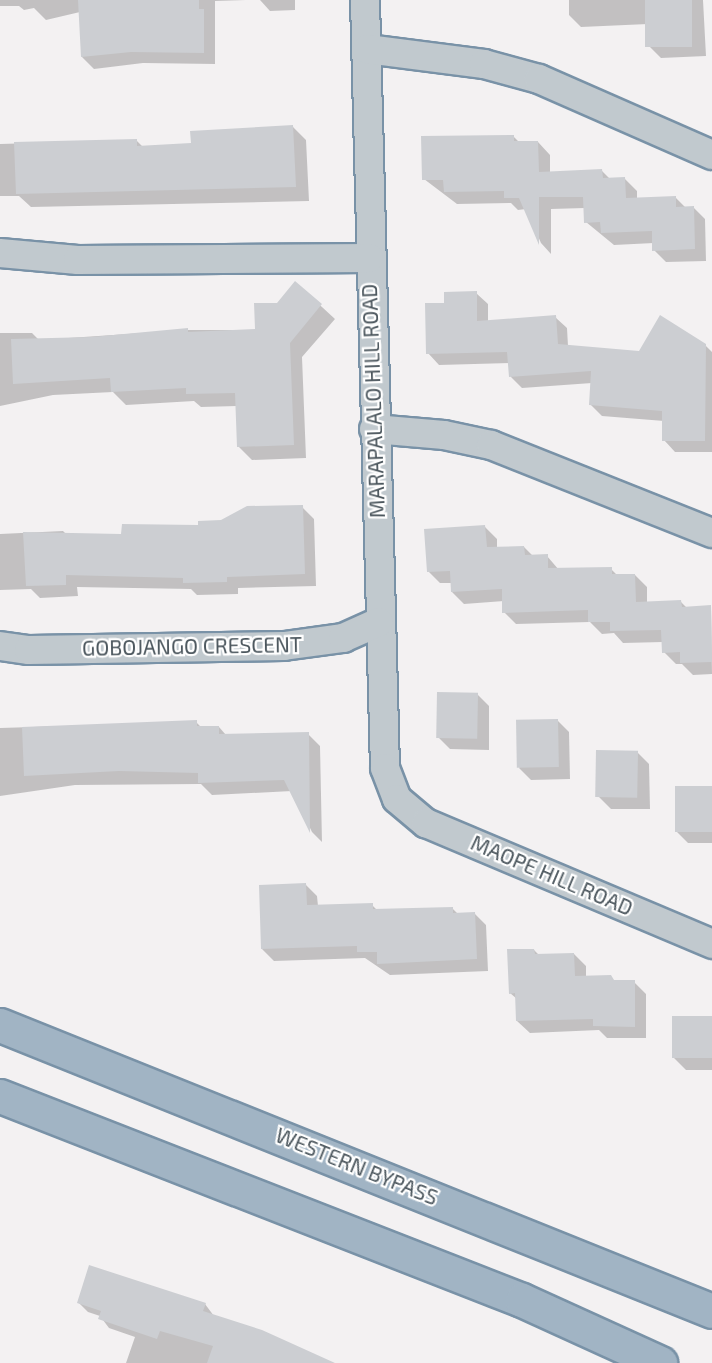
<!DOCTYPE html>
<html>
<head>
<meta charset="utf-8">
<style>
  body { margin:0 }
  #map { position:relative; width:712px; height:1363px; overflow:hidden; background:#f3f1f2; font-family:"Exo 2",sans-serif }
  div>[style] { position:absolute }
  .shadow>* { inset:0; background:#0003 }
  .building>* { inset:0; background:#ccced2; transform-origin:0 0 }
  .roads { filter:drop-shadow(2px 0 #7992a7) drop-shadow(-2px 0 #7992a7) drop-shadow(0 2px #7992a7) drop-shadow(0 -2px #7992a7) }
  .minor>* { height:28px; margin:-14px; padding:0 14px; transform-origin:14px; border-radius:14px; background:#c1c9ce }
  .trunk>* { height:33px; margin:-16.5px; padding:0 16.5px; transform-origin:16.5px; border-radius:16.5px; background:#a1b4c4 }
  span { translate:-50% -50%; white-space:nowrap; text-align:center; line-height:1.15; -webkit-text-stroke:4.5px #fff; paint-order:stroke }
  .street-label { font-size:21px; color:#4b565d }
</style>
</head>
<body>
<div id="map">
  <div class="shadow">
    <div style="clip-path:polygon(0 0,246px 0,215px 1px,215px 64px,143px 63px,94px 69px,82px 57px,80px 12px,46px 20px,34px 8px,24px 10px,19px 6px,0 6px)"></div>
    <div style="clip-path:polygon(260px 0,295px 0,295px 10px,270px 11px)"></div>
    <div style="clip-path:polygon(569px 0,703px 0,706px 56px,661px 58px,649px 46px,648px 24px,581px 27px,569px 15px)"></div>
    <div style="clip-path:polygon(293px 127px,306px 140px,309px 201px,31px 207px,19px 196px,0 196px,0 144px,136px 140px,143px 147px,192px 145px)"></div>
    <div style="clip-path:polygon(513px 136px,520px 143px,538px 142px,550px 155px,550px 173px,602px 171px,610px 179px,624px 178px,637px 191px,637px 199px,676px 198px,686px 208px,693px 207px,705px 219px,706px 261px,666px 262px,654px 250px,654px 243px,614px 245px,586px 222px,585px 208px,551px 209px,551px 254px,541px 243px,526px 209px,518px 210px,511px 203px,457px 204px,424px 179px)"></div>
    <div style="clip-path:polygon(296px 283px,335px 319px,302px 357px,306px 458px,252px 460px,238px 446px,237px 406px,201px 407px,194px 401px,126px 405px,113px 392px,53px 395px,0 406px,0 333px,32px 333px,39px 340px,187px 330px,256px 330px)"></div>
    <div style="clip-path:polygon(476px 293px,488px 304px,488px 321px,555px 317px,567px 328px,568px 346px,639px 352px,705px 345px,712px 352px,712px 452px,675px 452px,664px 440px,664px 421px,602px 416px,590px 404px,592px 383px,522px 388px,511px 377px,510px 363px,439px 365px,428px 353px,446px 304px)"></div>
    <div style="clip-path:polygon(302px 507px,314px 519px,316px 586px,238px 588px,238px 594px,197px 595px,191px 589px,77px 587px,78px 596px,40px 598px,31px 589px,0 590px,0 534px,63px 531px,67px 535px,123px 536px,199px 527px)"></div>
    <div style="clip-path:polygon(485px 527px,497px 539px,497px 548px,524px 547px,533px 556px,547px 556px,559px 570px,611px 569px,618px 576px,635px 575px,647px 587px,647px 603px,680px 601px,687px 608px,711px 607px,712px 674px,693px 675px,682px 664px,676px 664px,664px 652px,663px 642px,623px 643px,614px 633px,602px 634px,590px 622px,516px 624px,504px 612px,504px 601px,464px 604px,452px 592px,452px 583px,440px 583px,428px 571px)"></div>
    <div style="clip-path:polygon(477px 694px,489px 706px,489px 750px,450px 749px,438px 737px)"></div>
    <div style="clip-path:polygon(557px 720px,569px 732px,570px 779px,531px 780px,519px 768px)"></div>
    <div style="clip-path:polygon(196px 722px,202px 728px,219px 727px,226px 735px,308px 734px,320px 746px,322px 842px,312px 832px,292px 791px,212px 795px,201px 784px,75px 785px,0 796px,0 728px)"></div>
    <div style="clip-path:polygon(637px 752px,649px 764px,650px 809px,611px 809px,599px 797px)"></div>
    <div style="clip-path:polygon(712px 788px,712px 843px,688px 843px,676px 831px)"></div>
    <div style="clip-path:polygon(305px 884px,317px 896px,318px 906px,372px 905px,378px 911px,452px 908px,458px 914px,474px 913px,486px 925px,488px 971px,390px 975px,365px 958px,274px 961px,262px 949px)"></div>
    <div style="clip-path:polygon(534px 950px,539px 955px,574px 954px,586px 966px,586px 977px,634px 982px,646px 994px,646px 1038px,607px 1038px,599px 1030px,530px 1033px,517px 1021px,517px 999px,510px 993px)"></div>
    <div style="clip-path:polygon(712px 1017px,712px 1070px,686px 1070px,674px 1058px)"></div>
    <div style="clip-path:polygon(78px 1302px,205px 1304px,214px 1316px,332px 1363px,126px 1363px,135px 1337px,109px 1328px,100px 1316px,88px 1312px)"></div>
  </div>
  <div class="building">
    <div style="clip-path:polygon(78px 0,199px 0,199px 9px,204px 9px,204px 53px,131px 52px,81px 57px)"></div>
    <div style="left:645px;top:0;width:47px;height:47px"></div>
    <div style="clip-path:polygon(293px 125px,296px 187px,16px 194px,14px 142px,137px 139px,137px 146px,191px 143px,190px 131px)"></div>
    <div style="clip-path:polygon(514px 135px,514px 141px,538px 141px,539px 172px,602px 169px,603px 178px,625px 177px,626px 198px,676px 196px,676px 207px,694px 206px,695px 249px,652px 251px,652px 231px,601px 233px,600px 222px,584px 223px,583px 197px,539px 197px,539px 245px,519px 198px,504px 198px,504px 191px,444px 192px,443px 180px,422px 180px,421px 136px)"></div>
    <div style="clip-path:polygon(295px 281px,322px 304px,290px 343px,294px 445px,237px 447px,235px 393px,186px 394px,186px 388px,111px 392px,110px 378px,13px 384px,11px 339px,92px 337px,188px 328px,188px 332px,255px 329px,254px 303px,277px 303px)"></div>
    <div style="clip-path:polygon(477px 291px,477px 321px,556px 315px,558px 344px,639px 351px,660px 315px,706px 344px,705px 441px,662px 441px,662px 411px,589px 405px,591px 371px,509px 377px,507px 352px,426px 354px,425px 303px,444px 303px,444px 292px)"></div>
    <div style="clip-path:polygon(303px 505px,305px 574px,227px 577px,227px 582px,183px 583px,183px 578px,66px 575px,66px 585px,26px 586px,23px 532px,121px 534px,122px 524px,198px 525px,198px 521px,221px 520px,247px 506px)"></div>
    <div style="clip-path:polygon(485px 525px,487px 547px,524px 546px,525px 555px,548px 554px,548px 568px,612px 567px,612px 574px,635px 574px,636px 602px,681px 600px,682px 607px,711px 605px,712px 662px,680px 663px,680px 652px,662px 653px,661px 630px,610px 631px,610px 622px,588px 622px,588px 610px,502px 613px,502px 589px,451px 592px,450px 571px,427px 572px,424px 529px)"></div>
    <div style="left:437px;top:692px;width:41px;height:46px;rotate:1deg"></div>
    <div style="left:558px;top:719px;width:48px;height:42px;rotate:89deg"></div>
    <div style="clip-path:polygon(197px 720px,197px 726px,219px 726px,219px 734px,309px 732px,310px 833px,284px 780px,198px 783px,198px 773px,119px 771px,24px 776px,22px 727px)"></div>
    <div style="left:596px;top:750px;width:42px;height:47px;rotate:1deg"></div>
    <div style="left:675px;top:786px;width:37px;height:46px"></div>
    <div style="clip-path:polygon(306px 883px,307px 905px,373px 903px,373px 909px,453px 907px,453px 913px,475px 912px,477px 959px,377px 964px,377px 952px,357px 952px,357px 946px,261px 949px,259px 885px)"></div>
    <div style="clip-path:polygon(507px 949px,534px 949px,535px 954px,574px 953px,575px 976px,611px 975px,614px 980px,635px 980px,635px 1027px,593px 1026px,593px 1019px,516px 1021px,515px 993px,509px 994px)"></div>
    <div style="left:712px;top:1016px;width:42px;height:40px;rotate:90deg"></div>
    <div style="clip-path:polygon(89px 1265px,206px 1303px,203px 1311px,262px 1330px,335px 1363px,207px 1363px,213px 1346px,160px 1331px,157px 1339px,98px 1319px,101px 1311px,77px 1303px)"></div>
  </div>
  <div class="roads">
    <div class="minor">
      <div style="left:365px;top:0;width:768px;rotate:88.51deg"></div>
      <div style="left:385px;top:768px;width:33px;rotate:69deg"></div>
      <div style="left:397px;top:799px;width:38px;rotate:40deg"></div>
      <div style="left:426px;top:823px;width:311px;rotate:22.9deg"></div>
      <div style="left:367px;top:49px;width:118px;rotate:7.3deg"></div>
      <div style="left:484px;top:64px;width:57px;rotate:15.3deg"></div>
      <div style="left:539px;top:79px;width:189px;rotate:23.7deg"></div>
      <div style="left:0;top:253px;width:78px;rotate:5.1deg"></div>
      <div style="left:78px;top:260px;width:291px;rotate:-0.4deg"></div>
      <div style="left:374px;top:429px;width:70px;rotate:4.9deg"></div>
      <div style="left:444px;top:435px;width:48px;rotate:12deg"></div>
      <div style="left:491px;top:445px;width:238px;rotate:21.7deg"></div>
      <div style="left:0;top:646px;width:29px;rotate:8deg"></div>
      <div style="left:29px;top:650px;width:255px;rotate:-0.9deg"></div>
      <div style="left:284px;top:646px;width:60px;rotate:-7.7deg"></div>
      <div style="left:343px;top:638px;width:39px;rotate:-24deg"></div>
    </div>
    <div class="trunk">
      <div style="left:0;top:1025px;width:767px;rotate:21.88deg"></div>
      <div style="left:0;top:1096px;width:560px;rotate:21.35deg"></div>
      <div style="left:522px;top:1300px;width:152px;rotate:24.5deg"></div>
    </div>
  </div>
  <div class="street-label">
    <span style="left:373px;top:401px;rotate:-92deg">MARAPALALO HILL ROAD</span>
    <span style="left:192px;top:646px;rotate:-1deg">GOBOJANGO CRESCENT</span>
    <span style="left:552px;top:875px;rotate:23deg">MAOPE HILL ROAD</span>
    <span style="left:357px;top:1166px;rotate:22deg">WESTERN BYPASS</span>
  </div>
</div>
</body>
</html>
